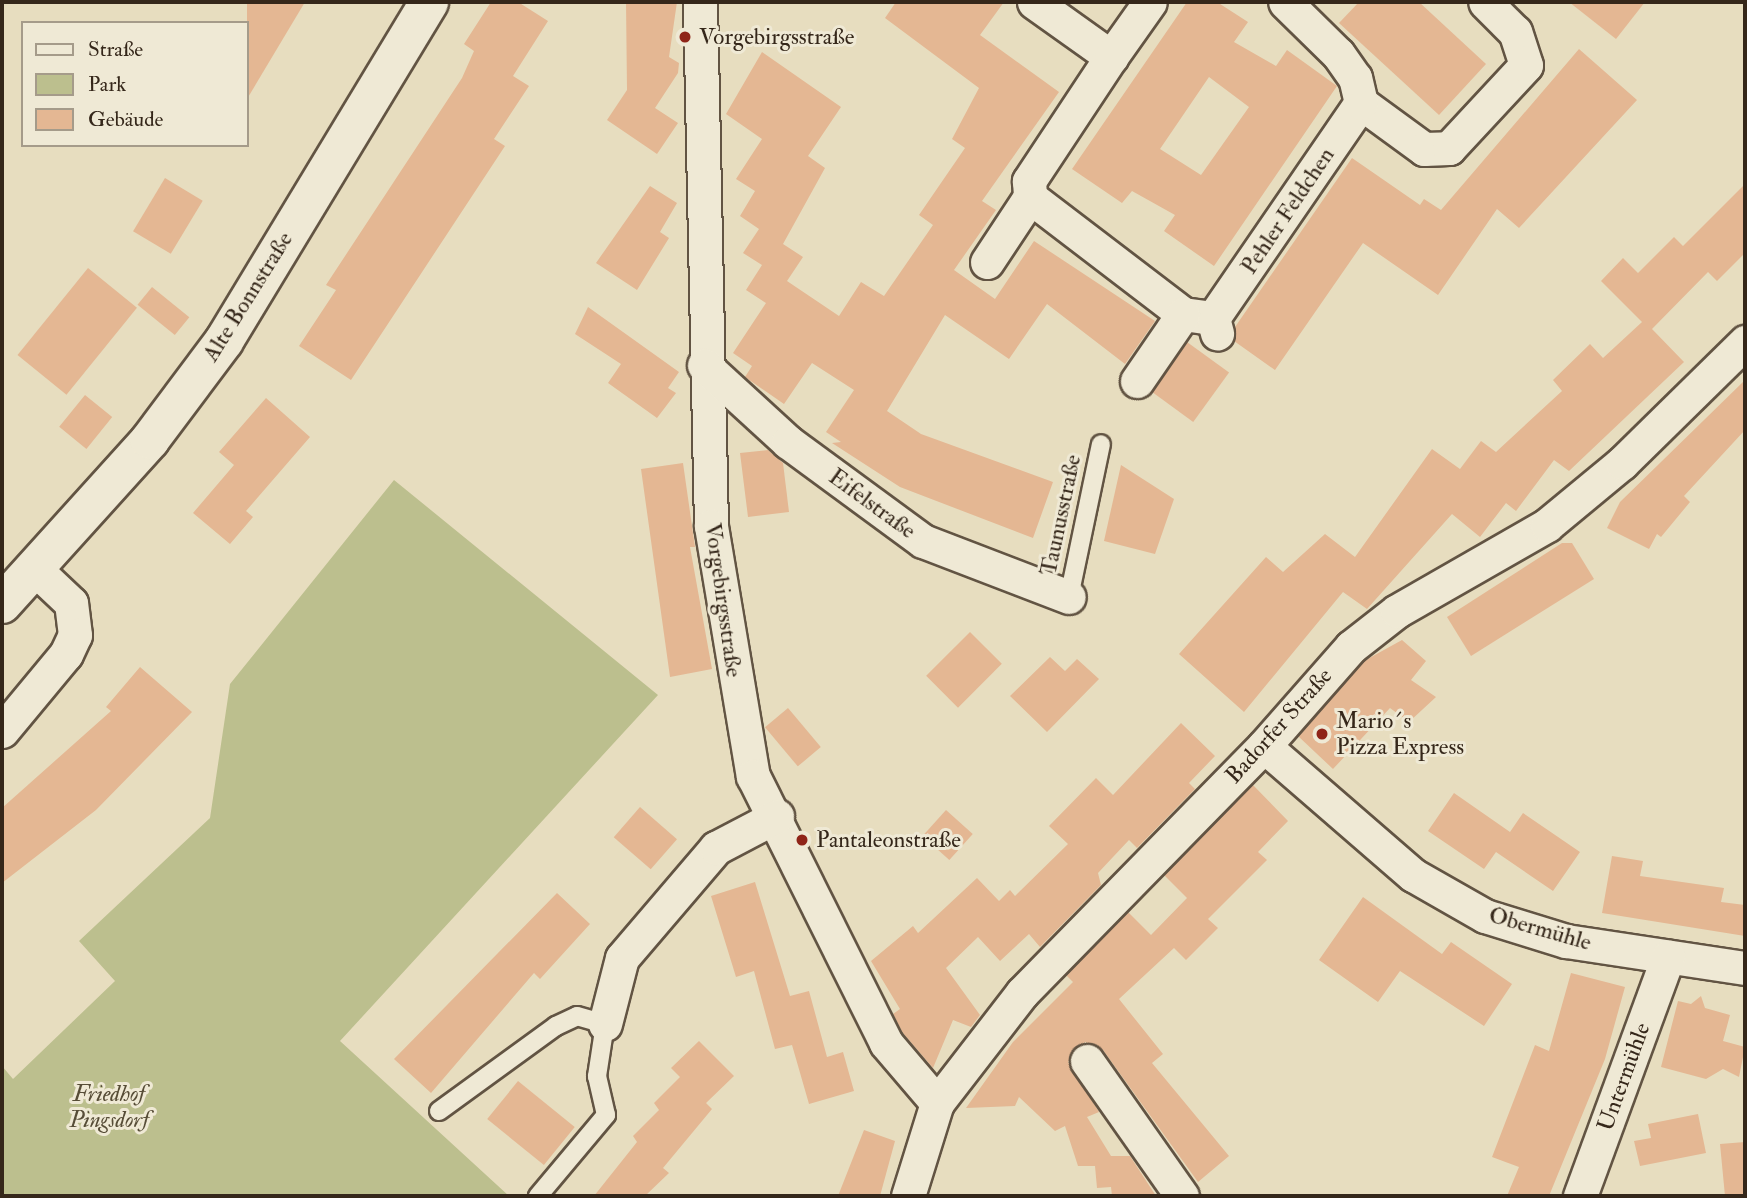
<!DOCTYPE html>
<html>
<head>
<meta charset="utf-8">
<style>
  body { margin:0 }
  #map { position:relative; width:1747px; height:1198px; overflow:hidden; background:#e7ddbf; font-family:"IM FELL Double Pica",serif }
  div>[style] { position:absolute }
  .green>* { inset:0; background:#bcbf8e }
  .building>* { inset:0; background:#e4b793; transform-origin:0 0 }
  .roads { filter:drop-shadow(2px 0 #625443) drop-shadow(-2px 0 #625443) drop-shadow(0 2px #625443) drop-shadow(0 -2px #625443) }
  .lane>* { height:18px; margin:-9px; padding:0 9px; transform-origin:9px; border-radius:9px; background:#efe9d5 }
  .street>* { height:33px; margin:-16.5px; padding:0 16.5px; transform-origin:16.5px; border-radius:16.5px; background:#efe9d5 }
  .secondary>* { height:38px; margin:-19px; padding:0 19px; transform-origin:19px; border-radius:19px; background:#efe9d5 }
  .dots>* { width:19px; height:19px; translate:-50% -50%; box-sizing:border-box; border:4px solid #efe9d5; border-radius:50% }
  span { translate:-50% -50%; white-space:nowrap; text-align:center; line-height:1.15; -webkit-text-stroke:6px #efe9d5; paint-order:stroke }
  .poi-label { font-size:23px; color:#35271a }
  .left { translate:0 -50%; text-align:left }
  .street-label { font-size:23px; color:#35271a }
  .park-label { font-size:23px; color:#574d37; font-style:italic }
  .frame { position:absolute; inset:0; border:4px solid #35271a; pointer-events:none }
  .legend { position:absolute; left:21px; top:21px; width:228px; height:126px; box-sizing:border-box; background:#efe9d5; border:2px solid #a59b8a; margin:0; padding:9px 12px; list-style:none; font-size:21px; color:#35271a }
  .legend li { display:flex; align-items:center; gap:14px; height:35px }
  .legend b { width:35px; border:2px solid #a59b8a }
</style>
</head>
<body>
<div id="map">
  <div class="green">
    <div style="clip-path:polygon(394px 480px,658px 695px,340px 1041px,509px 1196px,2px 1196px,2px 1066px,13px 1079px,115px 981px,79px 941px,210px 818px,230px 684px)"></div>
  </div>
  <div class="building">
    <div style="clip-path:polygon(247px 2px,305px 2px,247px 99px)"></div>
    <div style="clip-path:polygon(491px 2px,518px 2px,548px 21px,513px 76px,529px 86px,494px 139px,505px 146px,351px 380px,299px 346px,336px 290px,326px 285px,462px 78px,474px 51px,464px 44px)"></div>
    <div style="clip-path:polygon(626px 2px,677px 2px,669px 57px,679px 63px,678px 73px,655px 108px,678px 123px,657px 154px,607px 120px,627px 90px)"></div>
    <div style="clip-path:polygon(896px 2px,1004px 2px,980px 35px,1059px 92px,982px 201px,996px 210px,954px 270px,995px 299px,1034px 241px,1155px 321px,1125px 364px,1047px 304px,1009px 359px,945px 315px,887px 411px,921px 434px,1053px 482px,1033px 538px,900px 487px,832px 443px,841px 442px,826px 432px,854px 390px,812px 363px,784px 404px,745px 377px,752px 366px,733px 353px,766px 303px,746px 290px,762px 265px,743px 253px,759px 229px,740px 216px,755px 191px,736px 179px,762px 139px,726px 114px,762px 52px,841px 107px,808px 156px,825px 168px,783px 244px,803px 257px,787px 281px,839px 316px,861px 282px,884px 296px,933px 225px,919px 215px,965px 148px,952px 139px,979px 88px,885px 18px)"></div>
    <div style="clip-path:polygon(evenodd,1187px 2px,1217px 2px,1248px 22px,1234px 42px,1276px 66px,1287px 50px,1337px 86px,1214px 266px,1164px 231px,1175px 215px,1132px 191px,1122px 203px,1072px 169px,1187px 2px,1209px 77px,1249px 107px,1201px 175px,1160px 149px,1209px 77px)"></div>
    <div style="clip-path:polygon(1359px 2px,1419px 2px,1486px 64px,1439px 115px,1339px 23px)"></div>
    <div style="clip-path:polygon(1569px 2px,1645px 2px,1616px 39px)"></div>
    <div style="clip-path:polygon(1579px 49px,1637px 100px,1519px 228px,1497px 209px,1438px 295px,1363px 243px,1275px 370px,1234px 341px,1235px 327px,1352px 158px,1420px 205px,1424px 199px,1441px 210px)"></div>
    <div style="left:165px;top:178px;width:44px;height:62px;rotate:31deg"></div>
    <div style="clip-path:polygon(1745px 184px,1745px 253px,1717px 281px,1708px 272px,1652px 329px,1684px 362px,1569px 471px,1554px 460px,1516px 511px,1506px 503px,1480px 537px,1452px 514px,1367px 609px,1343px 592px,1244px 712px,1179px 654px,1266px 557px,1283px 572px,1325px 534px,1355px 557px,1432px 449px,1460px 469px,1481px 441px,1496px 452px,1562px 391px,1553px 380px,1590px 344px,1603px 358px,1642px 322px,1601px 281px,1623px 258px,1638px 273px,1674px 237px,1683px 246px)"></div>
    <div style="clip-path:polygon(650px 186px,677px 203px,660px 232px,669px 238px,637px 290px,596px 263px)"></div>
    <div style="left:88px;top:268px;width:63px;height:112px;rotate:39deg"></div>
    <div style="left:152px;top:287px;width:48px;height:23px;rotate:39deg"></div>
    <div style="clip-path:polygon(588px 307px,679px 372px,668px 388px,676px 393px,657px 418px,608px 383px,621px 364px,575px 334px)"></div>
    <div style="left:1187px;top:342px;width:52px;height:61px;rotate:36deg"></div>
    <div style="clip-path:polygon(1745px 380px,1745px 430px,1684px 496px,1690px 502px,1661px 537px,1657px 534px,1649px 549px,1607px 528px,1620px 502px)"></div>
    <div style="left:85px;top:395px;width:35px;height:41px;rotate:39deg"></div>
    <div style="clip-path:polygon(266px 398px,310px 437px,246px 511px,253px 517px,230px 544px,193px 513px,234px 465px,219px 452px)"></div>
    <div style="clip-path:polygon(768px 450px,783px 463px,789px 512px,748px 517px,740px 453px)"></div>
    <div style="clip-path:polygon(683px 463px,695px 547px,690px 547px,712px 669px,670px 677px,641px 469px)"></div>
    <div style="clip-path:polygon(1121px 465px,1174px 499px,1155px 554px,1104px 541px)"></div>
    <div style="clip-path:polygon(1562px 543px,1572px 543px,1594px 579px,1471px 656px,1447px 617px)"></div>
    <div style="left:970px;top:632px;width:45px;height:62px;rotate:45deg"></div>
    <div style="clip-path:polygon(1402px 640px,1426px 661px,1411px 680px,1436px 697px,1409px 722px,1390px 708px,1333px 769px,1298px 736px,1364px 661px)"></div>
    <div style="clip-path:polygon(1050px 657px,1065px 671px,1077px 659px,1099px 679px,1047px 732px,1010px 696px)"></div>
    <div style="clip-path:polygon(140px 667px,192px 712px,96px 810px,2px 883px,2px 808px,111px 711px,106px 707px)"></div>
    <div style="left:788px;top:708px;width:51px;height:30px;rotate:50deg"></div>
    <div style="clip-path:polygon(1181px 723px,1215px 756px,1189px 783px,1195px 789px,1137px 848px,1129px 840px,1098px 873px,1101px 885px,1040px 947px,1029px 934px,1000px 961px,978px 937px,946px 968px,980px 1015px,971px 1027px,953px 1020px,933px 1068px,902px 1032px,893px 1014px,900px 1009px,871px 961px,913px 926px,918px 933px,977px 878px,999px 901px,1010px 890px,1015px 896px,1068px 844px,1049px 826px,1096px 778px,1113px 795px)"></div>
    <div style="clip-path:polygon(1253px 785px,1288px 821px,1258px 852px,1267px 860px,1208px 919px,1218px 928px,1186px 960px,1174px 948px,1119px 999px,1163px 1054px,1152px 1063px,1229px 1156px,1198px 1182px,1103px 1050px,1085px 1042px,1068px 1062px,1099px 1112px,1087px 1117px,1111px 1156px,1130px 1156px,1156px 1196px,1112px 1196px,1111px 1187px,1097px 1188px,1095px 1166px,1078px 1166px,1065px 1126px,1055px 1131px,1019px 1097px,1015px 1106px,966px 1108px,1013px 1042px,1073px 982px,1066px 975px,1128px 912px,1151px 935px,1187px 898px,1164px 875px)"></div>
    <div style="clip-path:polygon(1454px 793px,1510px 832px,1523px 813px,1580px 852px,1553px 891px,1496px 852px,1484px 869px,1428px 831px)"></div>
    <div style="left:640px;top:807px;width:49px;height:40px;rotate:41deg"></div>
    <div style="left:946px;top:810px;width:36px;height:35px;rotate:42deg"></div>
    <div style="clip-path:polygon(1612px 856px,1643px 861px,1640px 876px,1724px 888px,1721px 902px,1745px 905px,1745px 936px,1602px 913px)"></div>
    <div style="clip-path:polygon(755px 882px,790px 996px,809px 991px,827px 1057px,843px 1052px,854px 1091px,809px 1104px,792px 1045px,775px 1049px,754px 971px,736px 977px,711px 896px)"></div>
    <div style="clip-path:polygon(557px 893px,590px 924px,540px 979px,534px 973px,431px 1093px,394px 1059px)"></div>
    <div style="clip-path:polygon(1363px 897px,1442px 954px,1451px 942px,1512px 984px,1484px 1026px,1400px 971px,1378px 1002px,1319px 960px)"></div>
    <div style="clip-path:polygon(1571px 973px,1625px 987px,1605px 1059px,1549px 1196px,1507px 1196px,1519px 1167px,1492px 1157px,1535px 1045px,1549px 1051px)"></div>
    <div style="clip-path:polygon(1701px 996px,1705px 1008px,1730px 1015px,1723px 1041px,1745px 1047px,1739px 1077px,1723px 1069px,1706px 1079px,1661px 1067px,1678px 1001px,1691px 1004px)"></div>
    <div style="clip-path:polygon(699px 1041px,734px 1076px,706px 1103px,712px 1109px,663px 1168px,669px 1173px,645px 1196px,594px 1196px,637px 1142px,633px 1136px,659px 1110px,654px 1103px,680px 1077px,671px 1068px)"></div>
    <div style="left:518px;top:1081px;width:73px;height:49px;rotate:39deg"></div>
    <div style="clip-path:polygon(1698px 1114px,1706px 1153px,1640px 1166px,1634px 1141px,1651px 1138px,1648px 1124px)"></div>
    <div style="clip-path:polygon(864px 1130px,895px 1141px,880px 1196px,838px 1196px)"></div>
    <div style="clip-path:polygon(1745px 1142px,1745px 1196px,1725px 1196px,1720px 1144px)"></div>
  </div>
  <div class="roads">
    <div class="lane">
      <div style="left:1069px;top:597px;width:156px;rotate:-78.2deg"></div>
      <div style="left:439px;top:1111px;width:145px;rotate:-36deg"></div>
      <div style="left:556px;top:1026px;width:23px;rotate:-25deg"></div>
      <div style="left:577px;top:1016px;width:29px;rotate:16deg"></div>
      <div style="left:605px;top:1024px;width:53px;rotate:98.7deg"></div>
      <div style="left:597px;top:1076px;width:40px;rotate:77deg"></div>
      <div style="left:606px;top:1115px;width:106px;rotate:130deg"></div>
    </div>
    <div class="street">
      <div style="left:700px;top:2px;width:524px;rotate:88.8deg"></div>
      <div style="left:711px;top:526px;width:254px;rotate:80.5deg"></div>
      <div style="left:753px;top:776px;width:298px;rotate:63.5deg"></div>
      <div style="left:886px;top:1043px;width:79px;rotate:49.6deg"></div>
      <div style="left:1034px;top:2px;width:95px;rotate:35.5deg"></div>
      <div style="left:1111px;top:57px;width:149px;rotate:123.5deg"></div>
      <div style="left:1029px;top:181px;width:16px;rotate:86deg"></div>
      <div style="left:1030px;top:197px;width:193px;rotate:37.4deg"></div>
      <div style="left:1183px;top:314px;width:30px;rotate:8deg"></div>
      <div style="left:1213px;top:318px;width:16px;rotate:75deg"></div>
      <div style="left:1111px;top:57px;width:67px;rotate:-54.7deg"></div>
      <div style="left:1361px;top:103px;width:78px;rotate:36.1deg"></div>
      <div style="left:1424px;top:149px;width:25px;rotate:-2deg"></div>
      <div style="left:1449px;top:148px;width:113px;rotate:-47.1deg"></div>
      <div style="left:1526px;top:65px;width:35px;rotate:-108deg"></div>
      <div style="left:1515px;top:32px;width:42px;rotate:-135deg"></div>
      <div style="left:987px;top:262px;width:78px;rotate:-56.5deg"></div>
      <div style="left:1213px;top:318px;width:261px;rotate:-55.5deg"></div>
      <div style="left:1361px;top:103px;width:26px;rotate:-103deg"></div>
      <div style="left:1355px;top:78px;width:29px;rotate:-125deg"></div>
      <div style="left:1338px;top:54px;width:74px;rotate:-135.5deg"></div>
      <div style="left:704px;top:365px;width:114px;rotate:42.5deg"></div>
      <div style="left:788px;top:442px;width:167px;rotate:36.3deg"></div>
      <div style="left:923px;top:541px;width:156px;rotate:21deg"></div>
      <div style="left:1137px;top:381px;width:81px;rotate:-55.5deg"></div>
      <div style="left:2px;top:731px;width:100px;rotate:-50.3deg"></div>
      <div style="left:66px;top:654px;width:21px;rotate:-65deg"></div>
      <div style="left:75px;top:635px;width:32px;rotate:-97deg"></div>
      <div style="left:71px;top:603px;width:51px;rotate:-136.6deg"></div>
      <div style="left:1264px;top:746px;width:197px;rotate:40.9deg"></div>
      <div style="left:1413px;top:875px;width:83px;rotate:29.7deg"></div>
      <div style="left:1485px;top:916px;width:85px;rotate:17.2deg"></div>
      <div style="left:1566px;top:941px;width:181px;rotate:8.6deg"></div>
      <div style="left:605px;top:1024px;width:68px;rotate:-75.6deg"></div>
      <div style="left:622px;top:958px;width:145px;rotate:-49.5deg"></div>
      <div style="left:716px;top:848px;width:69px;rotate:-27.7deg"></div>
      <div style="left:1087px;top:1061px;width:165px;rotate:54.9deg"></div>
      <div style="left:908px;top:1196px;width:97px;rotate:-72.7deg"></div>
      <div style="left:937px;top:1103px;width:139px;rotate:-52.3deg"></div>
      <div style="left:1022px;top:993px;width:346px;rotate:-45.6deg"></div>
      <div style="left:1264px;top:746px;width:132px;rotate:-48.7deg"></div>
      <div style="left:1351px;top:647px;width:58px;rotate:-38deg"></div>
      <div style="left:1397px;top:611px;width:173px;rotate:-29.8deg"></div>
      <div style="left:1547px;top:525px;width:97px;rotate:-39.6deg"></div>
      <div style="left:1622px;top:463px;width:173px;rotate:-44.5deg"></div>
      <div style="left:1580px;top:1196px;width:255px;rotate:-69.8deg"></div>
    </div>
    <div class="secondary">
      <div style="left:2px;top:604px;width:221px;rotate:-47.9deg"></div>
      <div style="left:150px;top:440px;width:124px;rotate:-53.2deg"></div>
      <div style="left:224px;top:341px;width:396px;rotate:-58.8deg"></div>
    </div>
  </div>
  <div class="dots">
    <div style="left:685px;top:37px;background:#8f2418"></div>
    <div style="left:1322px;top:734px;background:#8f2418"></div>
    <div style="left:802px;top:840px;background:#8f2418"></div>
  </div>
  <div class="poi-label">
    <span class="left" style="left:699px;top:37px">Vorgebirgsstraße</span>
    <span class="left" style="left:1336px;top:734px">Mario´s<br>Pizza Express</span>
    <span class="left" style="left:816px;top:840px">Pantaleonstraße</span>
  </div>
  <div class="street-label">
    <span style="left:1288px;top:211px;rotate:-56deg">Pehler Feldchen</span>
    <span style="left:248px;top:297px;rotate:-58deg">Alte Bonnstraße</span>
    <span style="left:872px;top:504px;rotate:36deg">Eifelstraße</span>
    <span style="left:1061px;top:515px;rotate:-78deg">Taunusstraße</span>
    <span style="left:723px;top:600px;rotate:82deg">Vorgebirgsstraße</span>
    <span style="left:1279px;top:726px;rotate:-48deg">Badorfer Straße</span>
    <span style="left:1540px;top:929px;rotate:16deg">Obermühle</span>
    <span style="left:1624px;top:1077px;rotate:-70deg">Untermühle</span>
  </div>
  <div class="park-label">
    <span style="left:109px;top:1107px">Friedhof<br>Pingsdorf</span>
  </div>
  <div class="frame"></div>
  <ul class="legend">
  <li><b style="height:9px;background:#efe9d5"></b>Straße</li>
  <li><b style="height:19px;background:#bcbf8e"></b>Park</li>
  <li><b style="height:19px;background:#e4b793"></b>Gebäude</li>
  </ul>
</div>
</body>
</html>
